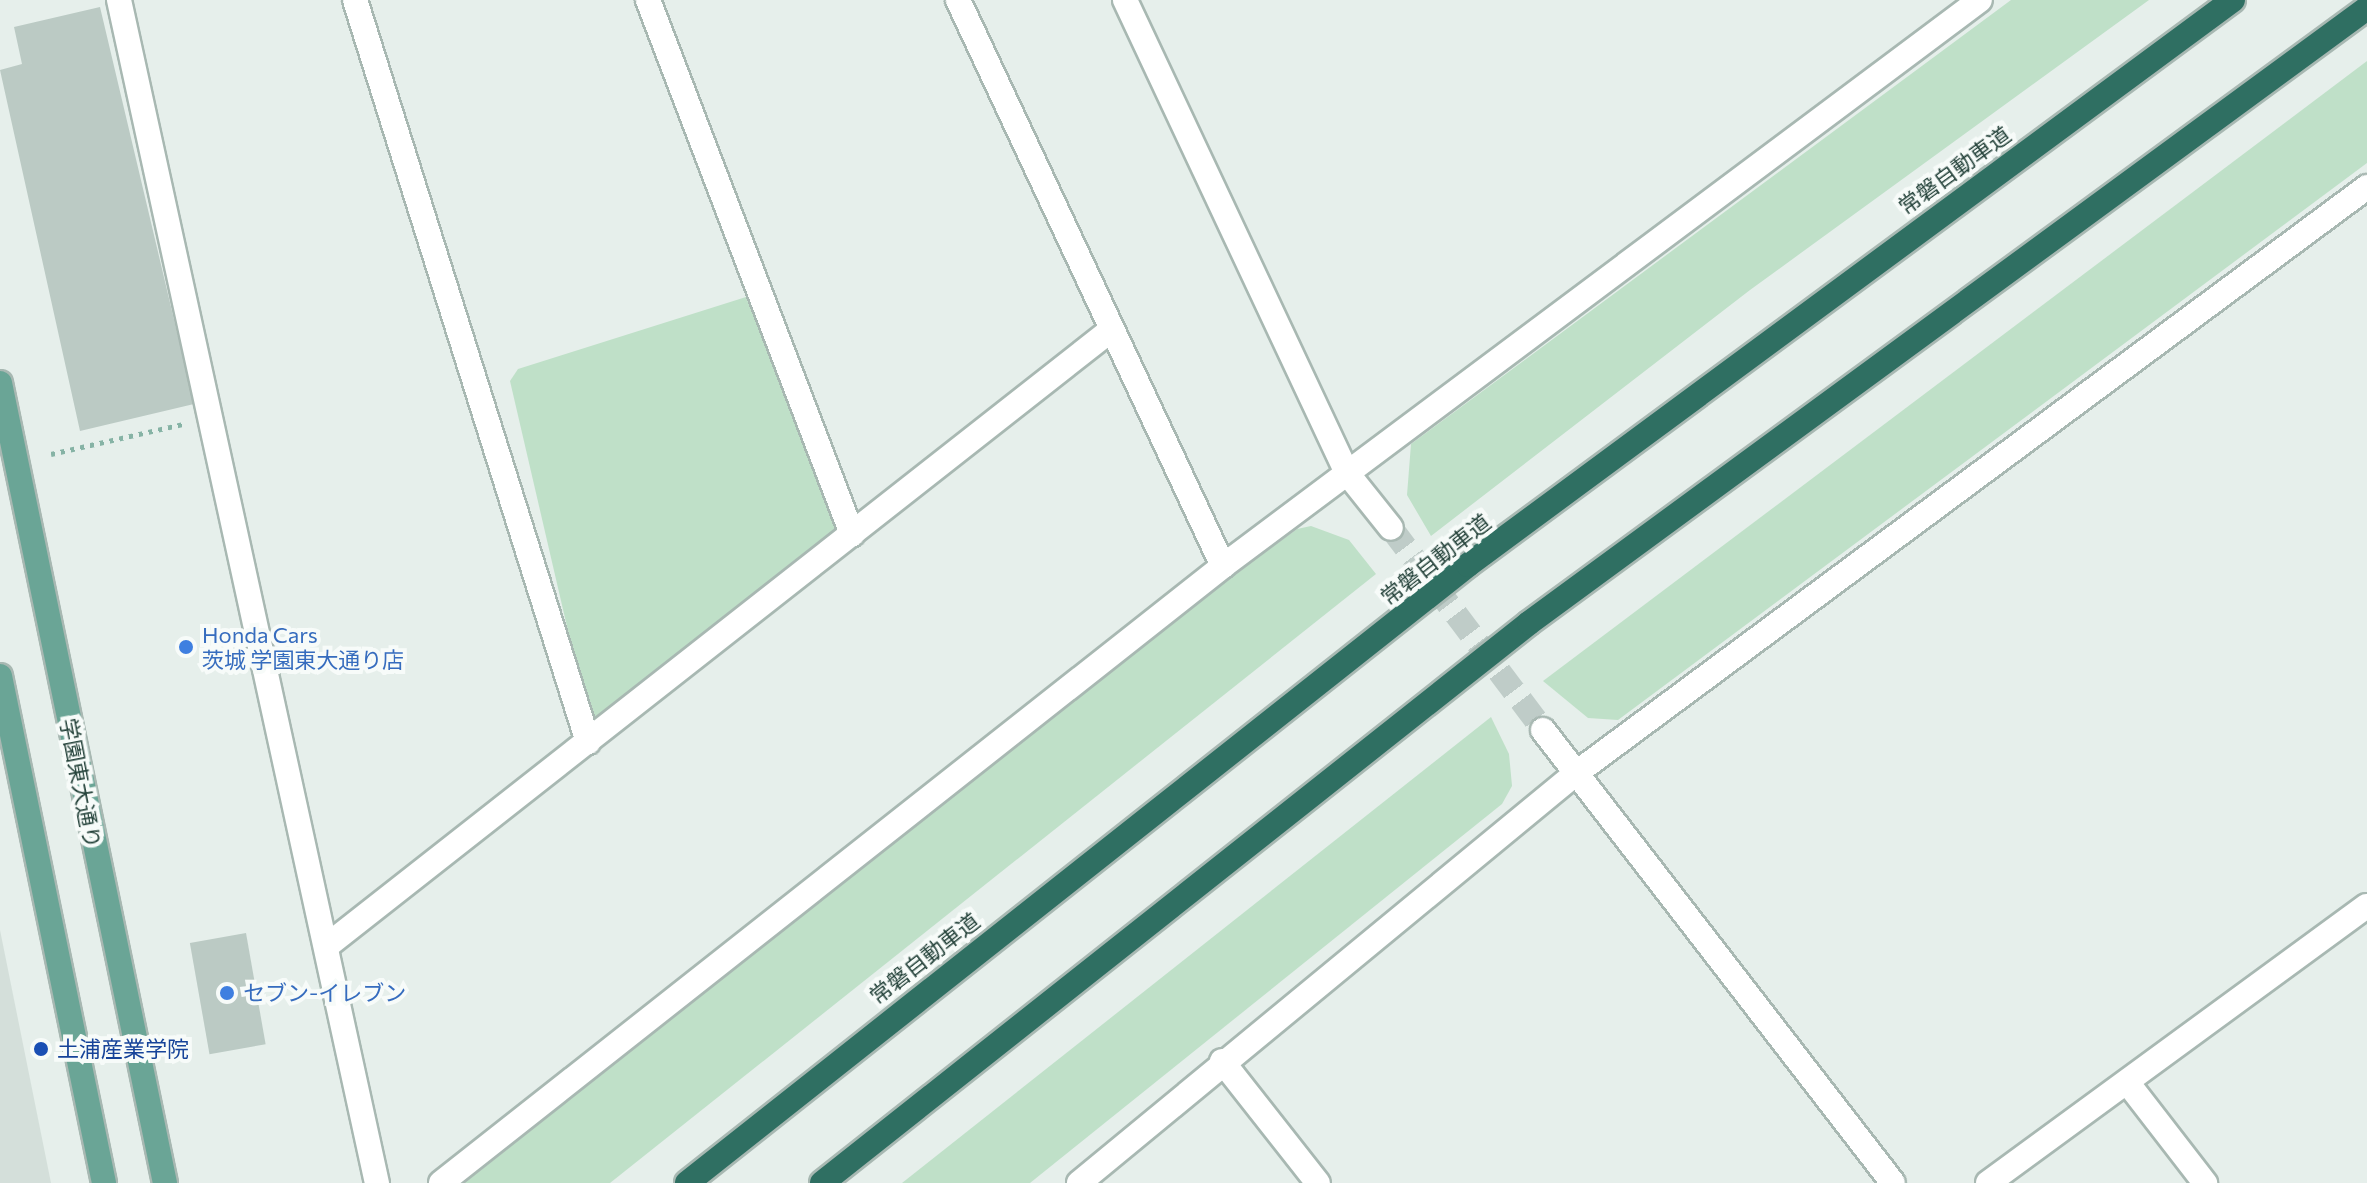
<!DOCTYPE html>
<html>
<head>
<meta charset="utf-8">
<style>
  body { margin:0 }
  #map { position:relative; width:2367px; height:1183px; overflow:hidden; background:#e6efeb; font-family:Commissioner,"Noto Sans JP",sans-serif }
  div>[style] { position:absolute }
  .built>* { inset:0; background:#d4dfda }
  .green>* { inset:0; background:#bfe0c8 }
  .building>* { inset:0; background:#bbcac4; transform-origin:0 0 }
  .minor-tunnel>* { height:24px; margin-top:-12px; transform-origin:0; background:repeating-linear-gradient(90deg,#bfccc8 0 24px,transparent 0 36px) }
  .path>* { height:5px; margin-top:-2.5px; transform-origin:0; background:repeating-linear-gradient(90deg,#86b3a5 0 4px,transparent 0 10px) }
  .roads { filter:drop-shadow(2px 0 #a8b8b2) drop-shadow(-2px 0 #a8b8b2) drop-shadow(0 2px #a8b8b2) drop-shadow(0 -2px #a8b8b2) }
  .minor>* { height:24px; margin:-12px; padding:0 12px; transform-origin:12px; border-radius:12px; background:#fff }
  .tertiary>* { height:24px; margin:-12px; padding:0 12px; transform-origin:12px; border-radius:12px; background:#fff }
  .primary>* { height:24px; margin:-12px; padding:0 12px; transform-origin:12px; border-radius:12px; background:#6aa596 }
  .motorway>* { height:24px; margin:-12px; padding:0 12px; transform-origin:12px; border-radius:12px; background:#2f6f62 }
  .dots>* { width:22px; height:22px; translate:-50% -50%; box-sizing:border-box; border:4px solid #f7fbf9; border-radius:50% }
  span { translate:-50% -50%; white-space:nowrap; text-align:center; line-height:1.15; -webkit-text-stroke:8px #f7fbf9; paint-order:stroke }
  .street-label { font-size:22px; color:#24423a }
  .shop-label { font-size:22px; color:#366cbe }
  .left { translate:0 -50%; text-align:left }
  .transit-label { font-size:22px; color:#164399 }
</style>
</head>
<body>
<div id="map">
  <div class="built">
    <div style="clip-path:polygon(0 930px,51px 1183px,0 1183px)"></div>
  </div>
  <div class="green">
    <div style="clip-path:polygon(2011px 0,2149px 0,1750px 290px,1431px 536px,1407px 495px,1411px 444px)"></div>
    <div style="clip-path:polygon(2367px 61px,2367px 163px,1618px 720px,1588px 718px,1543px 681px)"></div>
    <div style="clip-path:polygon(746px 297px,840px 530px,591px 730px,510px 381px,518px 369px)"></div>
    <div style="clip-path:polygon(1311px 526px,1349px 540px,1376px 574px,610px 1183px,464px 1183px,1228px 579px,1297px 529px)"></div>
    <div style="clip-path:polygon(1491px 717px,1509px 754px,1512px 786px,1502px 804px,1030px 1183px,902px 1183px)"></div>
  </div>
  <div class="building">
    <div style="clip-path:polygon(100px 7px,194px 404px,80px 431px,0 70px,22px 64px,14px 27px)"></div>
    <div style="left:246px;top:933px;width:113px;height:57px;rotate:80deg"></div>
  </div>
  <div class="minor-tunnel">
    <div style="left:1391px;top:528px;width:253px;rotate:53deg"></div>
  </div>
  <div class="path">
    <div style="left:51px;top:454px;width:135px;rotate:-12.8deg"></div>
  </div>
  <div class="roads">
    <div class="minor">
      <div style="left:119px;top:0;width:1211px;rotate:77.7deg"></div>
      <div style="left:355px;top:0;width:778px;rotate:72.57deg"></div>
      <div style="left:648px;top:0;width:572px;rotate:69.09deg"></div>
      <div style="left:958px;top:0;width:625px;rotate:64.91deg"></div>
      <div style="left:1575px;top:774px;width:986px;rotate:-36.54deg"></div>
      <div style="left:328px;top:945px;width:996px;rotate:-38.15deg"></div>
      <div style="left:441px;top:1183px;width:996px;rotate:-38.27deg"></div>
      <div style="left:1223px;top:566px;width:945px;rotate:-36.79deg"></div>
    </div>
    <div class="tertiary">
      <div style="left:1125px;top:0;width:523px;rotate:64.86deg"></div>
      <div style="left:1347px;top:473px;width:70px;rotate:51.3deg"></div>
      <div style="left:1543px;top:730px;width:572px;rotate:52.31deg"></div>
      <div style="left:1222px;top:1061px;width:155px;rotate:51.8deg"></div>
      <div style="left:2127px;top:1082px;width:128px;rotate:52.3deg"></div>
      <div style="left:1079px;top:1183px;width:643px;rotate:-39.51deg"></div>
      <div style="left:1988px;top:1183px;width:469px;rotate:-36.2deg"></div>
    </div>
    <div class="primary">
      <div style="left:0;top:383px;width:817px;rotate:78.35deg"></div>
      <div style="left:0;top:676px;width:518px;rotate:78.41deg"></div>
    </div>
    <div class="motorway">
      <div style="left:687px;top:1183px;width:996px;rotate:-38.35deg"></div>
      <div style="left:1468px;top:565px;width:951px;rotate:-36.45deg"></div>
      <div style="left:822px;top:1183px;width:902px;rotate:-38.38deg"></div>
      <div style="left:1529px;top:623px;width:1039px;rotate:-36.27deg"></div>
    </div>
  </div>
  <div class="dots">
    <div style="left:186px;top:647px;background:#3f7fe0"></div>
    <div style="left:227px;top:993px;background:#3f7fe0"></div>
    <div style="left:41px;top:1049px;background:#1a4fb4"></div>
  </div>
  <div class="street-label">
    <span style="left:1954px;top:170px;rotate:-36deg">常磐自動車道</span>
    <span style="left:1435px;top:559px;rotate:-38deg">常磐自動車道</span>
    <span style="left:81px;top:783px;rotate:79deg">学園東大通り</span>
    <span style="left:924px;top:958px;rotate:-38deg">常磐自動車道</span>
  </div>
  <div class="shop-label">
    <span class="left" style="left:202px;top:647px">Honda Cars<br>茨城 学園東大通り店</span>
    <span class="left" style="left:243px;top:993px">セブン-イレブン</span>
  </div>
  <div class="transit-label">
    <span class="left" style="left:57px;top:1049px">土浦産業学院</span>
  </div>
</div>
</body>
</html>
